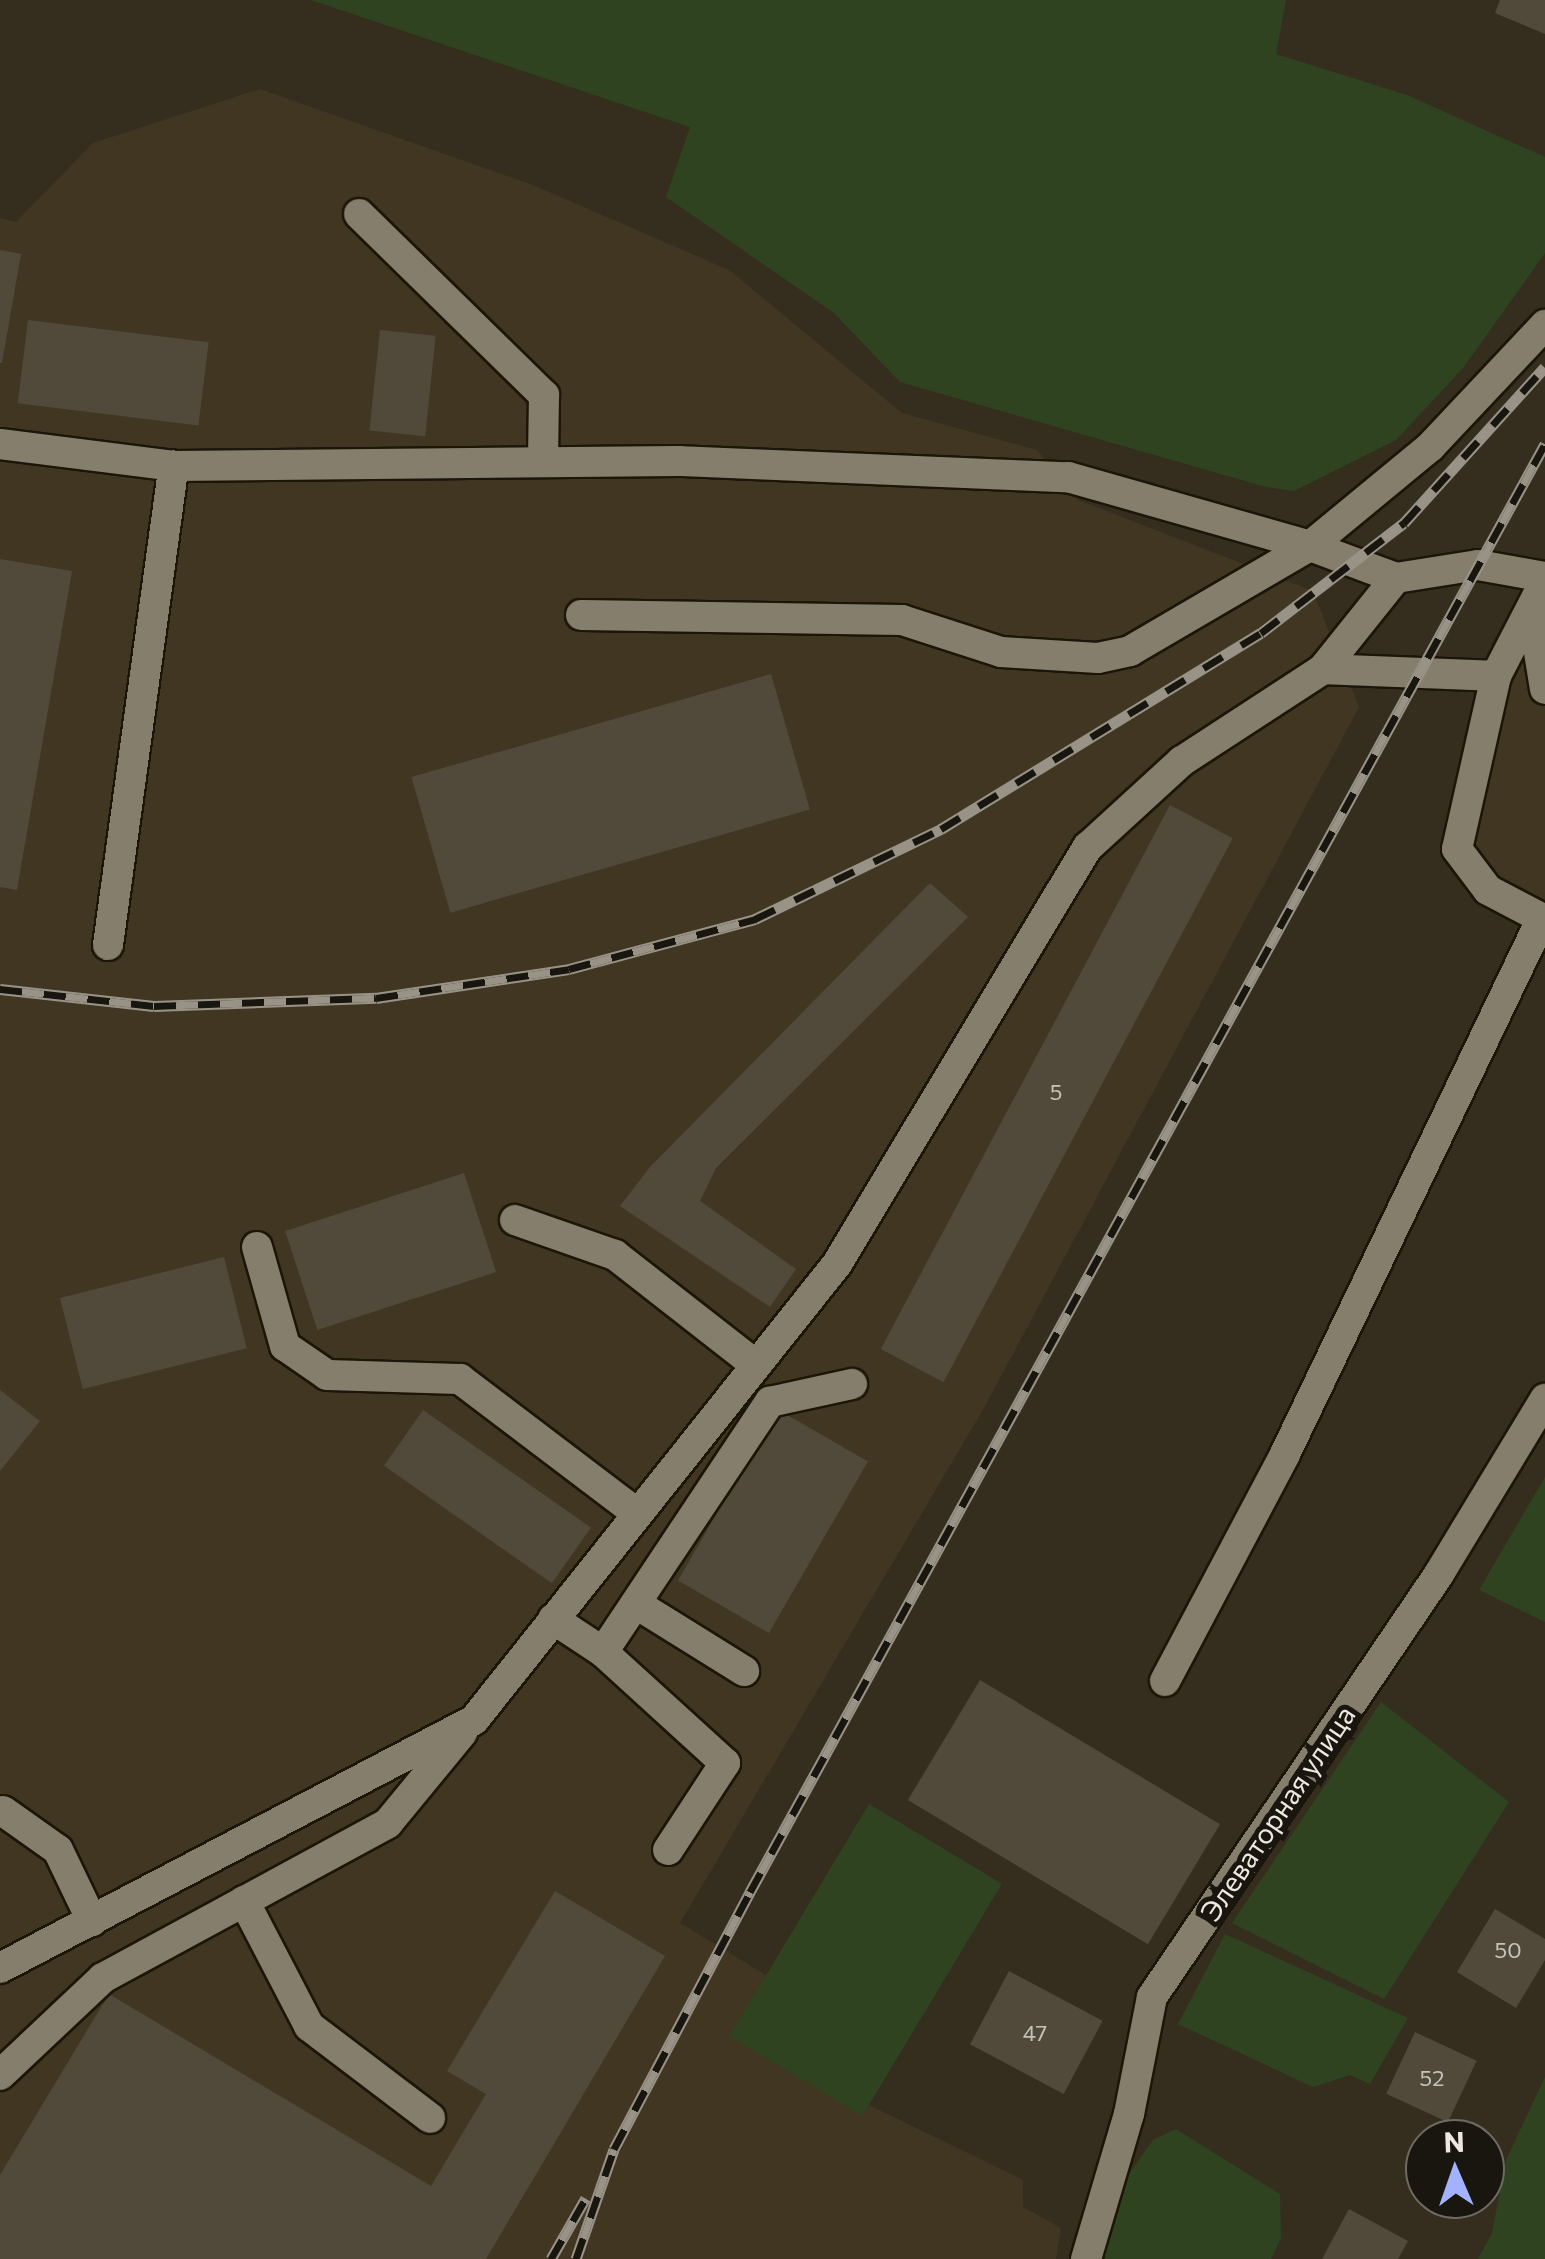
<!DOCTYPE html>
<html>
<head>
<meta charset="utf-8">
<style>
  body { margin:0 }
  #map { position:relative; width:1545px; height:2259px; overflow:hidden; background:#352e1f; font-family:Commissioner,sans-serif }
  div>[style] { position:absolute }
  .built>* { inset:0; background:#403622 }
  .green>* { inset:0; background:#2f4321; transform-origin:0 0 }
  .building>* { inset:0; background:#514a3b; transform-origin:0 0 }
  .roads { filter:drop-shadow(2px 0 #1c1608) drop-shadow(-2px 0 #1c1608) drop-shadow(0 2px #1c1608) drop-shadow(0 -2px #1c1608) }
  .minor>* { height:30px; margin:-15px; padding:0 15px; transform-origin:15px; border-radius:15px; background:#867e6d }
  .rail>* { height:11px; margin-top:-5.5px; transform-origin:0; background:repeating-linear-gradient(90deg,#191610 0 22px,#999387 0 44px); box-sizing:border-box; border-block:2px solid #999387 }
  span { translate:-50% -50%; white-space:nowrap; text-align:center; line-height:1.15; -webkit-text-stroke:10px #191610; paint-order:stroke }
  .number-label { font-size:22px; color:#c7c1b7 }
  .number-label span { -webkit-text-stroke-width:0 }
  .street-label { font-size:28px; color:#eee9e0 }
  .north { position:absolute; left:1405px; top:2119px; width:100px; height:100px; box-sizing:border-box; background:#191610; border:2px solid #6e6a63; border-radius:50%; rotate:358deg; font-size:28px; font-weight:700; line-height:40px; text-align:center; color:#eee9e0 }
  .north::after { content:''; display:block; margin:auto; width:35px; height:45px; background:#a3b2fd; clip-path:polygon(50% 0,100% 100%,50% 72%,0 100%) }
</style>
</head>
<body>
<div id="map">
  <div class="built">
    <div style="clip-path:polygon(260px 89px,533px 185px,729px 270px,902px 413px,1037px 450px,1078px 500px,1313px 591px,1359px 707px,984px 1408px,680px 1923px,779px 1983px,752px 2048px,1023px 2180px,1023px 2207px,1061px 2228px,1056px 2259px,0 2259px,0 218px,16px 222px,93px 143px)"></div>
    <div style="clip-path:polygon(1545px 581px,1545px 920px,1457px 849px,1477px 743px)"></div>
  </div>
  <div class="green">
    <div style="clip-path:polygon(311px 0,1286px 0,1276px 54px,1407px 95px,1545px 157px,1545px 253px,1463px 368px,1396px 440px,1294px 491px,1266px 487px,900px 382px,834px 313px,666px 197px,690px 127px)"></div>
    <div style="clip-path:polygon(1545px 1477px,1545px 1622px,1479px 1590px)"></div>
    <div style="clip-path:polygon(1381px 1702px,1509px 1802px,1384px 1999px,1232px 1923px)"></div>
    <div style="left:869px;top:1804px;width:155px;height:271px;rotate:31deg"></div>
    <div style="clip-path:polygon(1225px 1934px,1408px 2018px,1370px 2084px,1350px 2075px,1313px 2087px,1178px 2024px)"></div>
    <div style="clip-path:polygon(1545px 2077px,1545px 2259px,1478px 2259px,1492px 2233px,1506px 2160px)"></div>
    <div style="clip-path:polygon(1176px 2129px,1280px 2194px,1281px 2238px,1271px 2259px,1103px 2259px,1125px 2179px,1153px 2140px)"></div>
  </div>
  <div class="building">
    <div style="clip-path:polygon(1500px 0,1545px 0,1545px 34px,1495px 13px)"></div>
    <div style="clip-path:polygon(0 250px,21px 254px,2px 363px,0 363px)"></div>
    <div style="left:28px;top:320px;width:182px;height:84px;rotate:7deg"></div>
    <div style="left:380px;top:330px;width:56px;height:101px;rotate:6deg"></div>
    <div style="clip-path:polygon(0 559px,72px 571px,17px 890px,0 887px)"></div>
    <div style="left:771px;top:674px;width:141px;height:374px;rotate:74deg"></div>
    <div style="left:1170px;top:805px;width:71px;height:616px;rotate:28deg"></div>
    <div style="clip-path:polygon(930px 883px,968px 917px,716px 1168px,700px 1201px,796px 1269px,770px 1307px,620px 1206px,650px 1167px)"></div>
    <div style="left:464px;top:1173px;width:104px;height:188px;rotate:72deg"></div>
    <div style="left:224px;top:1257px;width:94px;height:169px;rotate:76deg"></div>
    <div style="clip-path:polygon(0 1390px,40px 1421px,0 1471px)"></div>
    <div style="left:777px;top:1409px;width:105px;height:198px;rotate:30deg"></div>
    <div style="left:423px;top:1410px;width:205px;height:68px;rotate:35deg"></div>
    <div style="left:980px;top:1680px;width:280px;height:140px;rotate:31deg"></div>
    <div style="clip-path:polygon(555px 1891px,665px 1956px,486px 2259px,0 2259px,0 2175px,109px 1994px,431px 2186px,486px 2094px,447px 2071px)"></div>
    <div style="clip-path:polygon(1495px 1909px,1545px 1939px,1545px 1960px,1516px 2008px,1457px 1972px)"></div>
    <div style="left:1009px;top:1971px;width:106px;height:83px;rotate:28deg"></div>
    <div style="left:1415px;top:2032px;width:68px;height:68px;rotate:25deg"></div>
    <div style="clip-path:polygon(1349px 2209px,1408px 2241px,1398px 2259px,1322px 2259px)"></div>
  </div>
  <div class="roads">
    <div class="minor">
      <div style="left:359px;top:214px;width:259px;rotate:44.4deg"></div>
      <div style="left:544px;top:395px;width:66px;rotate:90.9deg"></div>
      <div style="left:0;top:444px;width:175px;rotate:7.2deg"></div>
      <div style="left:174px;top:466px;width:505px;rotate:-0.57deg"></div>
      <div style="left:679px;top:461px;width:389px;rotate:2.4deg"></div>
      <div style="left:1068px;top:477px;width:252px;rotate:15.9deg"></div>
      <div style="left:1310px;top:546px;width:156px;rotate:-39.5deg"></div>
      <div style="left:1430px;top:447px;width:168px;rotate:-46.7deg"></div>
      <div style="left:1545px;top:581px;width:107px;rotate:117.3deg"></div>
      <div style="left:1496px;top:676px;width:177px;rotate:102.7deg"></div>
      <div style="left:1457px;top:849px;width:51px;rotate:52.9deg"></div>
      <div style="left:1488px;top:890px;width:64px;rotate:27.8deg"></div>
      <div style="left:1532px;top:609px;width:81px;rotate:80.8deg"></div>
      <div style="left:581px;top:615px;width:321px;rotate:0.9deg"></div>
      <div style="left:902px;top:620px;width:104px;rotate:17.9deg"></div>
      <div style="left:1001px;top:652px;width:97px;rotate:3.5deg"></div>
      <div style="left:1098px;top:658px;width:33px;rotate:-12deg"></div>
      <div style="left:1130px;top:651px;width:208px;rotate:-30.3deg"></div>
      <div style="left:1310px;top:546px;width:92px;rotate:20.4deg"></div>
      <div style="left:1396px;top:578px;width:83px;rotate:-9deg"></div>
      <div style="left:1478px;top:565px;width:68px;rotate:10.2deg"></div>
      <div style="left:1323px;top:669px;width:117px;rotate:-51.3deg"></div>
      <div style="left:108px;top:945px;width:484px;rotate:-82.2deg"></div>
      <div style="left:515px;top:1220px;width:106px;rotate:19.3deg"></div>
      <div style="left:615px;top:1255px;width:179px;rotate:38deg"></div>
      <div style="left:257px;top:1247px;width:103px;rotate:74.2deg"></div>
      <div style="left:285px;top:1346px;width:51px;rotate:34.6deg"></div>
      <div style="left:327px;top:1375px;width:133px;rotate:1.7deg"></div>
      <div style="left:460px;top:1379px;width:223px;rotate:37.2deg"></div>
      <div style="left:638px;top:1605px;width:125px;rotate:31.9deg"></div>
      <div style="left:553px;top:1619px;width:60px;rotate:33.4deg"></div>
      <div style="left:603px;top:1652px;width:301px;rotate:-56.3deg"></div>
      <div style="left:770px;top:1402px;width:84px;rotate:-12.4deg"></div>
      <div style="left:603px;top:1652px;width:165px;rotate:42.3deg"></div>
      <div style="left:725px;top:1763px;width:104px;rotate:123.2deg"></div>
      <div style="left:1165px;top:1681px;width:257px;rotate:-62.1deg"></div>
      <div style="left:1285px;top:1454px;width:594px;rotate:-64.38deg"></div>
      <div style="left:3px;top:1811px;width:67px;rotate:35.3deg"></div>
      <div style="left:58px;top:1850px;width:79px;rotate:64.4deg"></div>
      <div style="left:244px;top:1901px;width:141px;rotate:62.5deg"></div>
      <div style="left:309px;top:2026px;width:152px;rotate:37.2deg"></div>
      <div style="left:0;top:1968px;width:535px;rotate:-27.62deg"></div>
      <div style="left:474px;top:1720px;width:583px;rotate:-51.48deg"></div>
      <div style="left:837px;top:1264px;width:487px;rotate:-59deg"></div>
      <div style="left:1088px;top:847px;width:127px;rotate:-42.5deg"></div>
      <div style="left:1182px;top:761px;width:168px;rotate:-33.1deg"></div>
      <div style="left:1323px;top:669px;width:173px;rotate:2.3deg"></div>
      <div style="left:0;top:2075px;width:141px;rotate:-43.3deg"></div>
      <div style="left:103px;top:1978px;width:324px;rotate:-28.5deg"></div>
      <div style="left:388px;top:1823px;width:117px;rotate:-50.6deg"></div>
      <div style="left:1086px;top:2259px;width:151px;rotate:-73.5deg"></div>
      <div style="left:1129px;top:2114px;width:119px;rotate:-78.9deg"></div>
      <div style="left:1152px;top:1997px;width:511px;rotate:-55.84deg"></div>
      <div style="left:1439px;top:1574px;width:205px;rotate:-58.8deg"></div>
    </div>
  </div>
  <div class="rail">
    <div style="left:0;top:989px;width:155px;rotate:6.3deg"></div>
    <div style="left:154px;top:1006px;width:222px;rotate:-2.1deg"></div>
    <div style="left:376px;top:998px;width:195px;rotate:-8.5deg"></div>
    <div style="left:569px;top:969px;width:193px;rotate:-15deg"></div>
    <div style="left:755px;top:919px;width:207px;rotate:-25.8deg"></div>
    <div style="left:941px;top:829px;width:375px;rotate:-31.5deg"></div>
    <div style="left:1261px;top:633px;width:180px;rotate:-37.6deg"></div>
    <div style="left:1404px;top:523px;width:210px;rotate:-47.9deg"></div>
    <div style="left:551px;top:2259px;width:70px;rotate:-60.2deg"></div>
    <div style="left:576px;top:2259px;width:116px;rotate:-70.9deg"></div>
    <div style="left:614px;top:2149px;width:291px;rotate:-62.1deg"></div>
    <div style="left:750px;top:1892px;width:1652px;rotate:-61.23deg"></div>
  </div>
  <div class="number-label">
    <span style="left:1056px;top:1092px">5</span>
    <span style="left:1508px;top:1950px">50</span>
    <span style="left:1035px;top:2033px">47</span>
    <span style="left:1432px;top:2078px">52</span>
  </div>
  <div class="street-label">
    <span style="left:1277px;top:1813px;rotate:-56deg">Элеваторная улица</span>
  </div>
  <div class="north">N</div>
</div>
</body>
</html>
